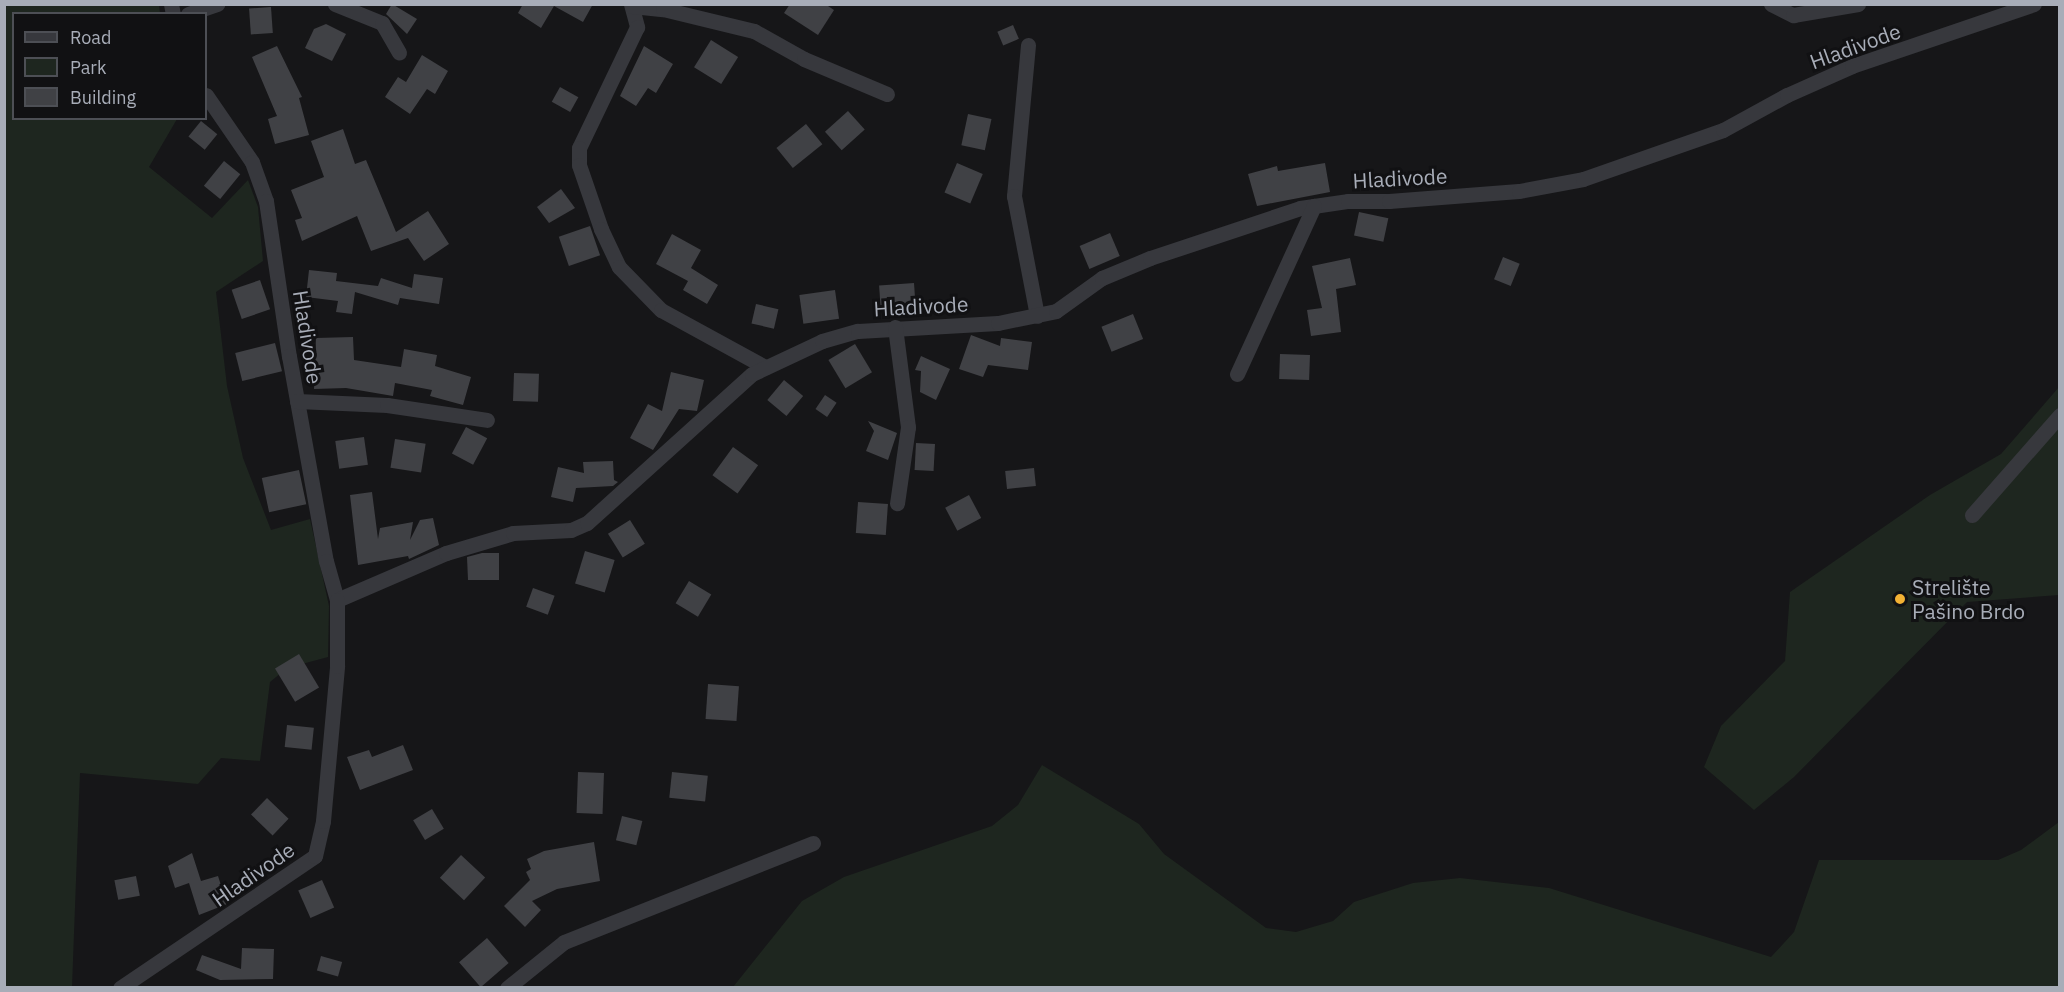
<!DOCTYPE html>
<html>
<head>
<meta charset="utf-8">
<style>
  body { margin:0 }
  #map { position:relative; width:2064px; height:992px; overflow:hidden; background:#161618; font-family:"IBM Plex Sans",sans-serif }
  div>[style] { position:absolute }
  .green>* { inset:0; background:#1e261f }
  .building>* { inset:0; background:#404145; transform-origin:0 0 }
  .street>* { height:15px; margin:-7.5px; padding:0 7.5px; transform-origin:7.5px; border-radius:7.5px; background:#37383d }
  .dots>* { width:16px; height:16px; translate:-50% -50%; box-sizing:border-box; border:3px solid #111113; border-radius:50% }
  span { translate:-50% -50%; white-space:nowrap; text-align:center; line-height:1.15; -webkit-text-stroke:6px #111113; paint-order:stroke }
  .street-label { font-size:21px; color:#a8adb8 }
  .poi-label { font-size:21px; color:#a8adb8 }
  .left { translate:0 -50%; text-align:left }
  .frame { position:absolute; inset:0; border:6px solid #a8adb8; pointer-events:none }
  .legend { position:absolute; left:12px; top:12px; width:195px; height:108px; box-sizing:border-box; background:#111113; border:2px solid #4d4f55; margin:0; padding:8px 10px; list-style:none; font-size:18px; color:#a8adb8 }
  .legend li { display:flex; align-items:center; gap:12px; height:30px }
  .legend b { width:30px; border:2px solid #4d4f55 }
</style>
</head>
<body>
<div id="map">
  <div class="green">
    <div style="clip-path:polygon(5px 5px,159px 5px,160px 13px,14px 14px,14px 118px,177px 119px,149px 167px,212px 218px,248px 180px,258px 207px,263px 261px,216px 292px,227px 386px,243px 458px,271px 530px,310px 519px,329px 606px,328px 657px,287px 668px,270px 682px,260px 761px,221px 758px,198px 784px,80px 773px,72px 987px,5px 988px)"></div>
    <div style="clip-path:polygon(2059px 387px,2059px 595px,1967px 602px,1794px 777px,1754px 810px,1704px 767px,1721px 726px,1785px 661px,1790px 592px,1930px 495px,2001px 454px)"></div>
    <div style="clip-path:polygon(1042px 765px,1139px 824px,1164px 854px,1266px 928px,1296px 932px,1333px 921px,1354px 902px,1413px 883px,1460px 878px,1549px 888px,1771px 957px,1794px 932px,1819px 860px,1998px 860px,2021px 850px,2059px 822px,2059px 987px,733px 987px,802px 901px,844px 877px,992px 826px,1018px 805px)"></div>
  </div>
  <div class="building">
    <div style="clip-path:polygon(392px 4px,417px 19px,407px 34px,386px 14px)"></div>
    <div style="clip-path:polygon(523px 4px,593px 4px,583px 22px,554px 6px,541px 28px,518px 13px)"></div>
    <div style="clip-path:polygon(790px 4px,825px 4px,834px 10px,818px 35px,784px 13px)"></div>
    <div style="left:271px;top:7px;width:26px;height:22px;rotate:86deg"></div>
    <div style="clip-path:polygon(326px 24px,346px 34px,332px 61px,305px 48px,314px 29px)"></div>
    <div style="left:1013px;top:25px;width:15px;height:17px;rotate:67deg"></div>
    <div style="left:711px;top:40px;width:32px;height:32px;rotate:32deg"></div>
    <div style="clip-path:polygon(277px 46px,302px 97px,299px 98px,309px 135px,275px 144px,268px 119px,277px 116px,252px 57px)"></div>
    <div style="clip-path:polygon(644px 46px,673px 64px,656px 93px,648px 88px,636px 106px,620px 96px)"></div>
    <div style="clip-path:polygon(422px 55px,448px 71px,435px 94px,427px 89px,410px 114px,385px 97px,398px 77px,406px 82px)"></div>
    <div style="left:560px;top:87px;width:21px;height:17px;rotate:29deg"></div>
    <div style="left:848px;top:111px;width:25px;height:31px;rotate:48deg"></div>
    <div style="left:968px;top:114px;width:24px;height:32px;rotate:12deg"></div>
    <div style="left:201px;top:121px;width:21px;height:20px;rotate:39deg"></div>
    <div style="left:806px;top:124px;width:26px;height:38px;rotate:51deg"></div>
    <div style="clip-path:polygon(343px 129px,355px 164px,366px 160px,396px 232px,428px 211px,449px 244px,424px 261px,408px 238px,371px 251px,357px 216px,302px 241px,295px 220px,302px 218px,291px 190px,324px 177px,311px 141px)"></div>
    <div style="left:224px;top:161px;width:21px;height:32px;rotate:39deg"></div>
    <div style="left:957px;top:163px;width:28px;height:32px;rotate:23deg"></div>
    <div style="clip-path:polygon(1325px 163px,1330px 192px,1257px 206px,1248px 174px,1277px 166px,1278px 171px)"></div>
    <div style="clip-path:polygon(561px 189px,575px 208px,549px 223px,537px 207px)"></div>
    <div style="left:1359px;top:212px;width:30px;height:24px;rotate:12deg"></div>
    <div style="left:590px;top:226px;width:31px;height:33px;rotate:71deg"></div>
    <div style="left:1110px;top:233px;width:25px;height:33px;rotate:67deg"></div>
    <div style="clip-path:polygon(672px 234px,701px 250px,691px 268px,718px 285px,707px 304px,683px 290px,688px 281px,656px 264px)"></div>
    <div style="left:1503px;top:257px;width:18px;height:24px;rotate:22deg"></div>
    <div style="clip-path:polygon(1350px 258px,1356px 285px,1336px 289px,1341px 332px,1311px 336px,1307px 310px,1322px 308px,1312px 266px)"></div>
    <div style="clip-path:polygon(309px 270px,337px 273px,336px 281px,378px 286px,381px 278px,412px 288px,414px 274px,443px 278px,439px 304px,400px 298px,398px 305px,355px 292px,352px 314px,336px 312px,338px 301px,306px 297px)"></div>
    <div style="left:260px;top:280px;width:31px;height:30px;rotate:71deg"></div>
    <div style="left:914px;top:283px;width:26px;height:35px;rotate:86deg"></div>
    <div style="left:835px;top:290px;width:29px;height:36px;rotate:82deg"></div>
    <div style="left:756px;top:304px;width:23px;height:20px;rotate:13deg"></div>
    <div style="left:1133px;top:314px;width:27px;height:34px;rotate:68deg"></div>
    <div style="clip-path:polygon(971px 335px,1000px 346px,1001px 338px,1032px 342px,1028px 370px,988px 365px,983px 377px,959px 369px)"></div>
    <div style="clip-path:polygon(353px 337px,354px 360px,401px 367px,404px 349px,437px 355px,435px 366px,471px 377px,463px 405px,430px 396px,432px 390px,395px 383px,393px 396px,346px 388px,314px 389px,316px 338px)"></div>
    <div style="left:275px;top:343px;width:29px;height:41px;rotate:76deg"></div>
    <div style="left:855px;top:344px;width:33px;height:31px;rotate:59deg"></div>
    <div style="left:1280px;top:354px;width:30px;height:25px;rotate:2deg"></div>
    <div style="clip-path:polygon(921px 356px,950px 369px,936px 400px,920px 392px,921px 371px,915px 370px)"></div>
    <div style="clip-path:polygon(671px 372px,704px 380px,697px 411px,679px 409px,653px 450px,630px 438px,648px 404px,662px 411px)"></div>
    <div style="left:514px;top:373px;width:25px;height:28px;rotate:2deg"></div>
    <div style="left:784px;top:380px;width:25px;height:26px;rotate:40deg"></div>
    <div style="left:825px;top:395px;width:14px;height:17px;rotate:34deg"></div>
    <div style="clip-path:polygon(868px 421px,897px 433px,888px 460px,866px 451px,874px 431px)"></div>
    <div style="left:466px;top:427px;width:24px;height:30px;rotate:28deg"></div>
    <div style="left:364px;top:437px;width:28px;height:29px;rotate:82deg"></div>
    <div style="left:395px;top:439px;width:31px;height:29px;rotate:9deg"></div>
    <div style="left:916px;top:443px;width:19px;height:27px;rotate:3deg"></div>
    <div style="left:733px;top:447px;width:31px;height:35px;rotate:36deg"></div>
    <div style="clip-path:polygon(613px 461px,614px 480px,618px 482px,613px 486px,576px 488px,573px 502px,551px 497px,558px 467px,584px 473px,583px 462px)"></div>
    <div style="left:1034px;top:468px;width:18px;height:29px;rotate:84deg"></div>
    <div style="left:299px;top:470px;width:35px;height:38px;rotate:78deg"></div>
    <div style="clip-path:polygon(372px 492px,378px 539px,380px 528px,413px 522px,410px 540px,420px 520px,433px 518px,439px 545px,409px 559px,408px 556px,358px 565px,350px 495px)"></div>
    <div style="left:969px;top:495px;width:26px;height:27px;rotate:62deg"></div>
    <div style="left:858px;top:502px;width:30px;height:31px;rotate:4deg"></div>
    <div style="left:630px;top:520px;width:28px;height:26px;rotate:58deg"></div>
    <div style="left:585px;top:551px;width:31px;height:34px;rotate:17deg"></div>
    <div style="clip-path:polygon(482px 553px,499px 553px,499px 580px,468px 580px,467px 557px)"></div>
    <div style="left:689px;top:581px;width:26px;height:26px;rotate:31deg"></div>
    <div style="left:533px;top:588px;width:23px;height:20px;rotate:20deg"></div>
    <div style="left:299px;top:654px;width:39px;height:28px;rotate:59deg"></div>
    <div style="left:708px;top:684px;width:31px;height:35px;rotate:4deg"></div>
    <div style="left:287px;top:725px;width:27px;height:22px;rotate:6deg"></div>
    <div style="clip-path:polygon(403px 745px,413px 770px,360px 790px,347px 757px,369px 750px,372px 757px)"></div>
    <div style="left:578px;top:772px;width:26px;height:41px;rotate:2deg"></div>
    <div style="left:672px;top:772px;width:36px;height:26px;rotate:6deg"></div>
    <div style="left:267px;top:798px;width:30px;height:23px;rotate:44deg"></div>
    <div style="left:432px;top:809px;width:23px;height:22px;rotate:59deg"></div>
    <div style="left:622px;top:816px;width:21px;height:25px;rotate:14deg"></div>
    <div style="clip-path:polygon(594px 842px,600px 881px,557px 889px,532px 901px,541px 910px,525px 927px,504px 906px,530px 880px,526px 872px,531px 869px,527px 859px,544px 851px)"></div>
    <div style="clip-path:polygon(192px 853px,201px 881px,218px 876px,227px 904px,199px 915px,189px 883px,175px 888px,168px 866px)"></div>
    <div style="left:461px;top:855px;width:33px;height:31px;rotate:43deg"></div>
    <div style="left:136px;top:876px;width:20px;height:22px;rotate:79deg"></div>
    <div style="left:322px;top:880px;width:30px;height:26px;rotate:66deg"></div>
    <div style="left:487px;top:938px;width:33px;height:37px;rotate:49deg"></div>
    <div style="clip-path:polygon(242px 948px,274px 949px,273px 979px,220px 980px,196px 970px,202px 955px,241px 969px)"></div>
    <div style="left:321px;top:956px;width:22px;height:15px;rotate:16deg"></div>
  </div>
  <div class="street">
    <div style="left:171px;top:4px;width:10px;rotate:79deg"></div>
    <div style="left:335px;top:4px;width:51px;rotate:22deg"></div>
    <div style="left:382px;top:23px;width:34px;rotate:60deg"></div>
    <div style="left:631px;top:4px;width:24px;rotate:75deg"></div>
    <div style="left:637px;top:27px;width:134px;rotate:115.6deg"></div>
    <div style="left:579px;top:148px;width:17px;rotate:90deg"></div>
    <div style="left:579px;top:165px;width:68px;rotate:71deg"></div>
    <div style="left:601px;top:229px;width:42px;rotate:64.7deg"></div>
    <div style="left:619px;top:267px;width:60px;rotate:45.7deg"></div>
    <div style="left:661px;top:310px;width:119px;rotate:28.7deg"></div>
    <div style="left:1771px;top:4px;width:25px;rotate:27deg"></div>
    <div style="left:1793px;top:15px;width:66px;rotate:-9.6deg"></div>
    <div style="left:632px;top:6px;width:31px;rotate:6deg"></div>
    <div style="left:663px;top:9px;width:94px;rotate:13.6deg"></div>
    <div style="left:754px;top:31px;width:57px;rotate:29.2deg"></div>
    <div style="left:804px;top:59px;width:90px;rotate:22.9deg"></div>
    <div style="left:188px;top:14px;width:31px;rotate:-19deg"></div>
    <div style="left:1028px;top:45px;width:152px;rotate:95.3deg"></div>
    <div style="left:1014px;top:196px;width:122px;rotate:79.1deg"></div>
    <div style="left:206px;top:95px;width:81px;rotate:55.5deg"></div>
    <div style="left:252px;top:162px;width:41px;rotate:70.3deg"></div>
    <div style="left:266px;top:201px;width:157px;rotate:81.6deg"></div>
    <div style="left:289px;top:356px;width:208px;rotate:79.8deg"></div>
    <div style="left:326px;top:561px;width:41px;rotate:74.2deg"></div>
    <div style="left:337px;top:600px;width:119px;rotate:-23.3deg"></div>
    <div style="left:446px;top:553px;width:70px;rotate:-16.6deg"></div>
    <div style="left:513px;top:533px;width:58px;rotate:-3deg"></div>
    <div style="left:571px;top:530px;width:17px;rotate:-24deg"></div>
    <div style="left:587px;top:523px;width:222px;rotate:-42.1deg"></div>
    <div style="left:752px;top:374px;width:77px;rotate:-25.2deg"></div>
    <div style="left:822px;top:341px;width:37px;rotate:-16deg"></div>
    <div style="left:858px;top:331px;width:140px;rotate:-3.3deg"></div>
    <div style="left:998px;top:323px;width:59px;rotate:-11.7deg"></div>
    <div style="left:1056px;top:311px;width:57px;rotate:-35.7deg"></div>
    <div style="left:1102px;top:278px;width:52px;rotate:-22.6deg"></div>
    <div style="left:1150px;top:258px;width:158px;rotate:-18.4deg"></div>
    <div style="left:1300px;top:208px;width:49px;rotate:-8.3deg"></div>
    <div style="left:1348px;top:201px;width:41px"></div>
    <div style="left:1389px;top:201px;width:130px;rotate:-4.4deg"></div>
    <div style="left:1519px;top:191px;width:65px;rotate:-10.6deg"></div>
    <div style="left:1583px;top:179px;width:148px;rotate:-19.3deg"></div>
    <div style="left:1723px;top:130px;width:73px;rotate:-28.7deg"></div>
    <div style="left:1787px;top:95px;width:71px;rotate:-24deg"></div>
    <div style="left:1852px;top:66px;width:192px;rotate:-18.8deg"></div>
    <div style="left:895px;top:327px;width:101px;rotate:82.6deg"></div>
    <div style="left:908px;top:427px;width:77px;rotate:98.2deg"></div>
    <div style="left:1237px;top:374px;width:185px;rotate:-65.4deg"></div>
    <div style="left:297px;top:401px;width:90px;rotate:2.5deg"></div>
    <div style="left:387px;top:405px;width:101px;rotate:8.5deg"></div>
    <div style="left:1972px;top:515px;width:133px;rotate:-48.7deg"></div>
    <div style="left:120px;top:988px;width:235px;rotate:-34.1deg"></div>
    <div style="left:315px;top:856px;width:36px;rotate:-77deg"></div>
    <div style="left:323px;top:821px;width:156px;rotate:-84.8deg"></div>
    <div style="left:337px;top:666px;width:66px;rotate:-90deg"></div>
    <div style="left:507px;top:988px;width:73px;rotate:-38.9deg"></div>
    <div style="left:564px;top:942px;width:268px;rotate:-21.7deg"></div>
  </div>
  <div class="dots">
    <div style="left:1900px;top:599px;background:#f2b134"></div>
  </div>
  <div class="street-label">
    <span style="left:1855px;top:46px;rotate:-20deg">Hladivode</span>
    <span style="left:1400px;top:178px;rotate:-3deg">Hladivode</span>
    <span style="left:921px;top:306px;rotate:-3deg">Hladivode</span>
    <span style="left:308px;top:337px;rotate:81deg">Hladivode</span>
    <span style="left:253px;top:874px;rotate:-35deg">Hladivode</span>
  </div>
  <div class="poi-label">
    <span class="left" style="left:1912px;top:599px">Strelište<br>Pašino Brdo</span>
  </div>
  <div class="frame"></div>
  <ul class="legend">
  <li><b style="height:8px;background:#37383d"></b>Road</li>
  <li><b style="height:16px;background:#1e261f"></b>Park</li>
  <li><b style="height:16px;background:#404145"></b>Building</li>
  </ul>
</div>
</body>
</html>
